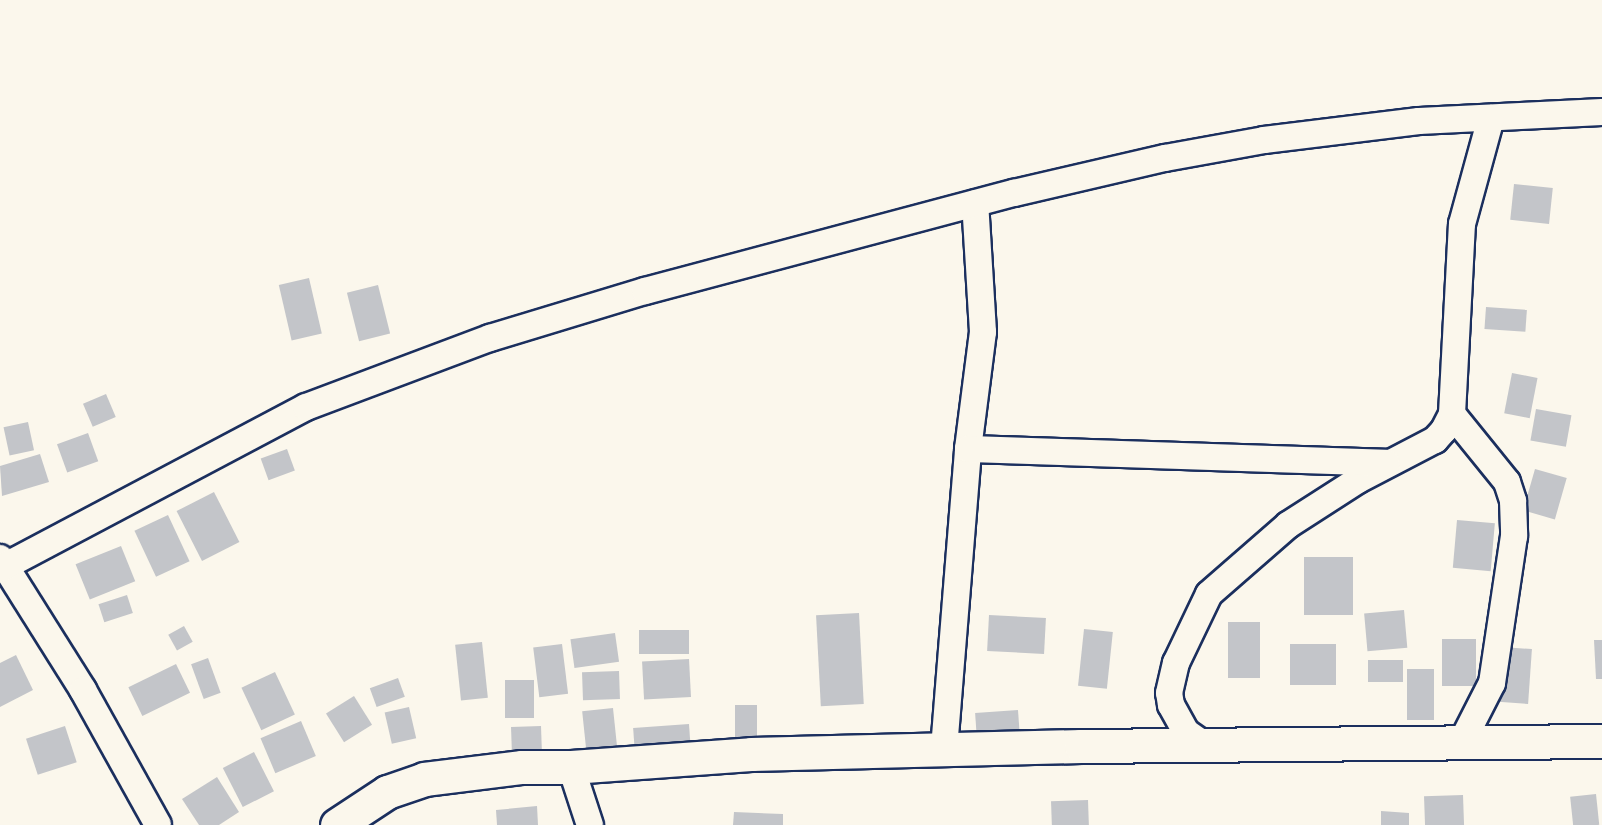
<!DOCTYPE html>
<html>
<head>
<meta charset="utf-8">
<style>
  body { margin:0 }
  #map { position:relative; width:1602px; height:825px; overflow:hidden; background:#fbf7ec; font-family:Kalam,sans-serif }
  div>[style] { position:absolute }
  .building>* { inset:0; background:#c3c5c9; transform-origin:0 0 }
  .roads { filter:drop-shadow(2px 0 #1b2f5e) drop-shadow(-2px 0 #1b2f5e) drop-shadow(0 2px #1b2f5e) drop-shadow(0 -2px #1b2f5e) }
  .minor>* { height:26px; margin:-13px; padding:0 13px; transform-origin:13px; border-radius:13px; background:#fbf7ec }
  .secondary>* { height:33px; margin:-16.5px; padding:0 16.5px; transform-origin:16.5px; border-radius:16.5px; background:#fbf7ec }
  span { translate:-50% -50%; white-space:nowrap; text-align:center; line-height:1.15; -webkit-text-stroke:4.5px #fbf7ec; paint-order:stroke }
</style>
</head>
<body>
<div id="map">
  <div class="building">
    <div style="left:1514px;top:184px;width:39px;height:36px;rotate:6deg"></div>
    <div style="left:309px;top:278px;width:57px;height:31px;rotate:77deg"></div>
    <div style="left:378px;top:285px;width:50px;height:32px;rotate:76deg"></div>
    <div style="left:1486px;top:307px;width:41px;height:22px;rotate:4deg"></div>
    <div style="left:1512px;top:373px;width:26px;height:41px;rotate:11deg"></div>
    <div style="left:106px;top:394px;width:25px;height:25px;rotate:67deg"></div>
    <div style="left:1536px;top:409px;width:36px;height:32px;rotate:10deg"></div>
    <div style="left:28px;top:422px;width:29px;height:25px;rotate:78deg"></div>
    <div style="left:88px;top:433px;width:30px;height:33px;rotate:70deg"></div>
    <div style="left:287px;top:449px;width:23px;height:28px;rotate:70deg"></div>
    <div style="clip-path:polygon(40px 454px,49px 482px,2px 496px,0 466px)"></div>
    <div style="left:1535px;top:469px;width:33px;height:43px;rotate:16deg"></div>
    <div style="left:214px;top:492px;width:56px;height:42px;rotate:63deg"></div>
    <div style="left:168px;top:515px;width:51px;height:37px;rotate:65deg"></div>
    <div style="left:1457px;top:520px;width:38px;height:48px;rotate:5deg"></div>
    <div style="left:121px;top:546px;width:38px;height:49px;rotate:68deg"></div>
    <div style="left:1304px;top:557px;width:49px;height:58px"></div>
    <div style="left:127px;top:595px;width:19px;height:30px;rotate:72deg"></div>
    <div style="left:1404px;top:610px;width:38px;height:40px;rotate:85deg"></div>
    <div style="left:859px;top:613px;width:91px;height:43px;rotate:87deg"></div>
    <div style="left:989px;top:615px;width:57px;height:36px;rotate:3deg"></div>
    <div style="left:1228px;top:622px;width:32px;height:56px"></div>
    <div style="left:184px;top:626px;width:18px;height:18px;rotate:61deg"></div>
    <div style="left:1084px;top:629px;width:29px;height:57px;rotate:6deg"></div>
    <div style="left:689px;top:630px;width:24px;height:50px;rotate:90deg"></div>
    <div style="left:615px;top:633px;width:29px;height:45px;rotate:82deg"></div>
    <div style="left:1442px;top:639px;width:34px;height:47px"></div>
    <div style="clip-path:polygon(1594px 640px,1602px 640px,1602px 679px,1596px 679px)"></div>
    <div style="left:482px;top:642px;width:56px;height:27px;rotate:84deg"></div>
    <div style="left:562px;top:644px;width:50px;height:29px;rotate:83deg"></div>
    <div style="left:1336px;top:644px;width:41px;height:46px;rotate:90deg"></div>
    <div style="left:1502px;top:647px;width:30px;height:55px;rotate:4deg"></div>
    <div style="clip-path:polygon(16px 655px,33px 690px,0 707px,0 663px)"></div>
    <div style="left:208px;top:658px;width:37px;height:18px;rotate:70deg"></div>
    <div style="left:689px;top:659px;width:38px;height:47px;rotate:87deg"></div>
    <div style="left:1368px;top:660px;width:35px;height:22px"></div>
    <div style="left:176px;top:664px;width:32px;height:53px;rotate:64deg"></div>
    <div style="left:1407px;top:669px;width:27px;height:51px"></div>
    <div style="left:619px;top:671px;width:28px;height:37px;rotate:88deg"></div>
    <div style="left:275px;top:672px;width:47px;height:37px;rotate:65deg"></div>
    <div style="left:398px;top:678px;width:20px;height:30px;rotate:70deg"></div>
    <div style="left:505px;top:680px;width:29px;height:38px"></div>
    <div style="left:354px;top:696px;width:34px;height:33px;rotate:58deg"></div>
    <div style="left:735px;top:705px;width:22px;height:38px"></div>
    <div style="left:409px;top:707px;width:32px;height:25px;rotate:77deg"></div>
    <div style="left:613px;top:708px;width:46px;height:31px;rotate:84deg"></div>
    <div style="left:1018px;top:710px;width:41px;height:43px;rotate:86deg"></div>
    <div style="left:301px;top:721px;width:38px;height:44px;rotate:67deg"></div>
    <div style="left:689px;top:724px;width:30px;height:56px;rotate:86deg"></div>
    <div style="left:65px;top:726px;width:38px;height:41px;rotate:72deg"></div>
    <div style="left:541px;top:726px;width:28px;height:30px;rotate:88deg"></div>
    <div style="left:254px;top:752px;width:44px;height:35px;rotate:63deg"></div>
    <div style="clip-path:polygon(217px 777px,239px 812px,219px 825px,199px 825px,182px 799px)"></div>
    <div style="left:1596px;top:794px;width:31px;height:26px;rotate:84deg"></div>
    <div style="left:1463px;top:795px;width:30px;height:39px;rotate:88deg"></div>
    <div style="left:1088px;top:800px;width:25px;height:37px;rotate:88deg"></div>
    <div style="clip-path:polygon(537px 806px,538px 825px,497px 825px,496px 810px)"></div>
    <div style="clip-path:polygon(1381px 811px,1409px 813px,1409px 825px,1381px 825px)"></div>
    <div style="clip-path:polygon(734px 812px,783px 814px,783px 825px,733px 825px)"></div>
  </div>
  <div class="roads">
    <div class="minor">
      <div style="left:1452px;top:414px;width:87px;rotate:51deg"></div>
      <div style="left:1507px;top:482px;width:20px;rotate:72deg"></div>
      <div style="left:1513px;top:501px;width:35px;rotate:88deg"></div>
      <div style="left:1514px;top:536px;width:149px;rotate:98.5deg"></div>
      <div style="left:1492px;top:683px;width:64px;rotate:117deg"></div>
      <div style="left:968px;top:449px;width:118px;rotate:-82.7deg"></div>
      <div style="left:983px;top:332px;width:129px;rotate:-93.5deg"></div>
      <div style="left:0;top:558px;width:156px;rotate:57.8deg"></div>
      <div style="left:83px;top:690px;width:154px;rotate:60.9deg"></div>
      <div style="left:0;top:569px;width:346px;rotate:-27.9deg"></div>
      <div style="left:306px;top:407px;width:197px;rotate:-20.6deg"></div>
      <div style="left:490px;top:338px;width:162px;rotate:-16.9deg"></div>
      <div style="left:645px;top:291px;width:382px;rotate:-14.9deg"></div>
      <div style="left:1014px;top:193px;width:155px;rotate:-13.1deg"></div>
      <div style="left:1165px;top:158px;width:101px;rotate:-10.3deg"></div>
      <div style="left:1264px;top:140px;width:156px;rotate:-7deg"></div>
      <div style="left:1419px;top:121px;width:183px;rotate:-2.8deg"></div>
      <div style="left:1203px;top:744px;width:21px;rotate:-145deg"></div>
      <div style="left:1186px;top:732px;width:31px;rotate:-119deg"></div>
      <div style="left:1171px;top:705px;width:12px;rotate:-99deg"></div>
      <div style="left:1169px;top:693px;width:31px;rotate:-77deg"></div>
      <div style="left:1176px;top:663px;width:76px;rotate:-64.4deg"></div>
      <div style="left:1209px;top:594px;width:105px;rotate:-41.1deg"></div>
      <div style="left:1288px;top:525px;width:83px;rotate:-32.7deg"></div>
      <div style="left:1358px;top:480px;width:87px;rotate:-27.5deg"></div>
      <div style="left:1435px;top:440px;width:13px;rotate:-48deg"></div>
      <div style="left:1444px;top:430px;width:18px;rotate:-63deg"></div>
      <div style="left:1452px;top:414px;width:190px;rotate:-87deg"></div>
      <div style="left:1462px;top:224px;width:110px;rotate:-74.7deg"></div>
      <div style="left:944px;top:749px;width:301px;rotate:-85.4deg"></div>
      <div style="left:968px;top:449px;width:419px;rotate:1.9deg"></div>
      <div style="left:571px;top:767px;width:61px;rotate:71.9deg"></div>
    </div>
    <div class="secondary">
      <div style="left:337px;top:825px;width:60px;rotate:-33.4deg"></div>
      <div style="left:387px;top:792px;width:39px;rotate:-19deg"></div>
      <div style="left:424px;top:779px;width:99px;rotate:-7deg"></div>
      <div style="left:522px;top:767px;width:49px"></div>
      <div style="left:571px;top:767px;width:180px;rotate:-4.1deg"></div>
      <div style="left:751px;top:754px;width:330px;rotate:-1.4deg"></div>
      <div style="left:1081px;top:746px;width:521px;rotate:-0.55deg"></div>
    </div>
  </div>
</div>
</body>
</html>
